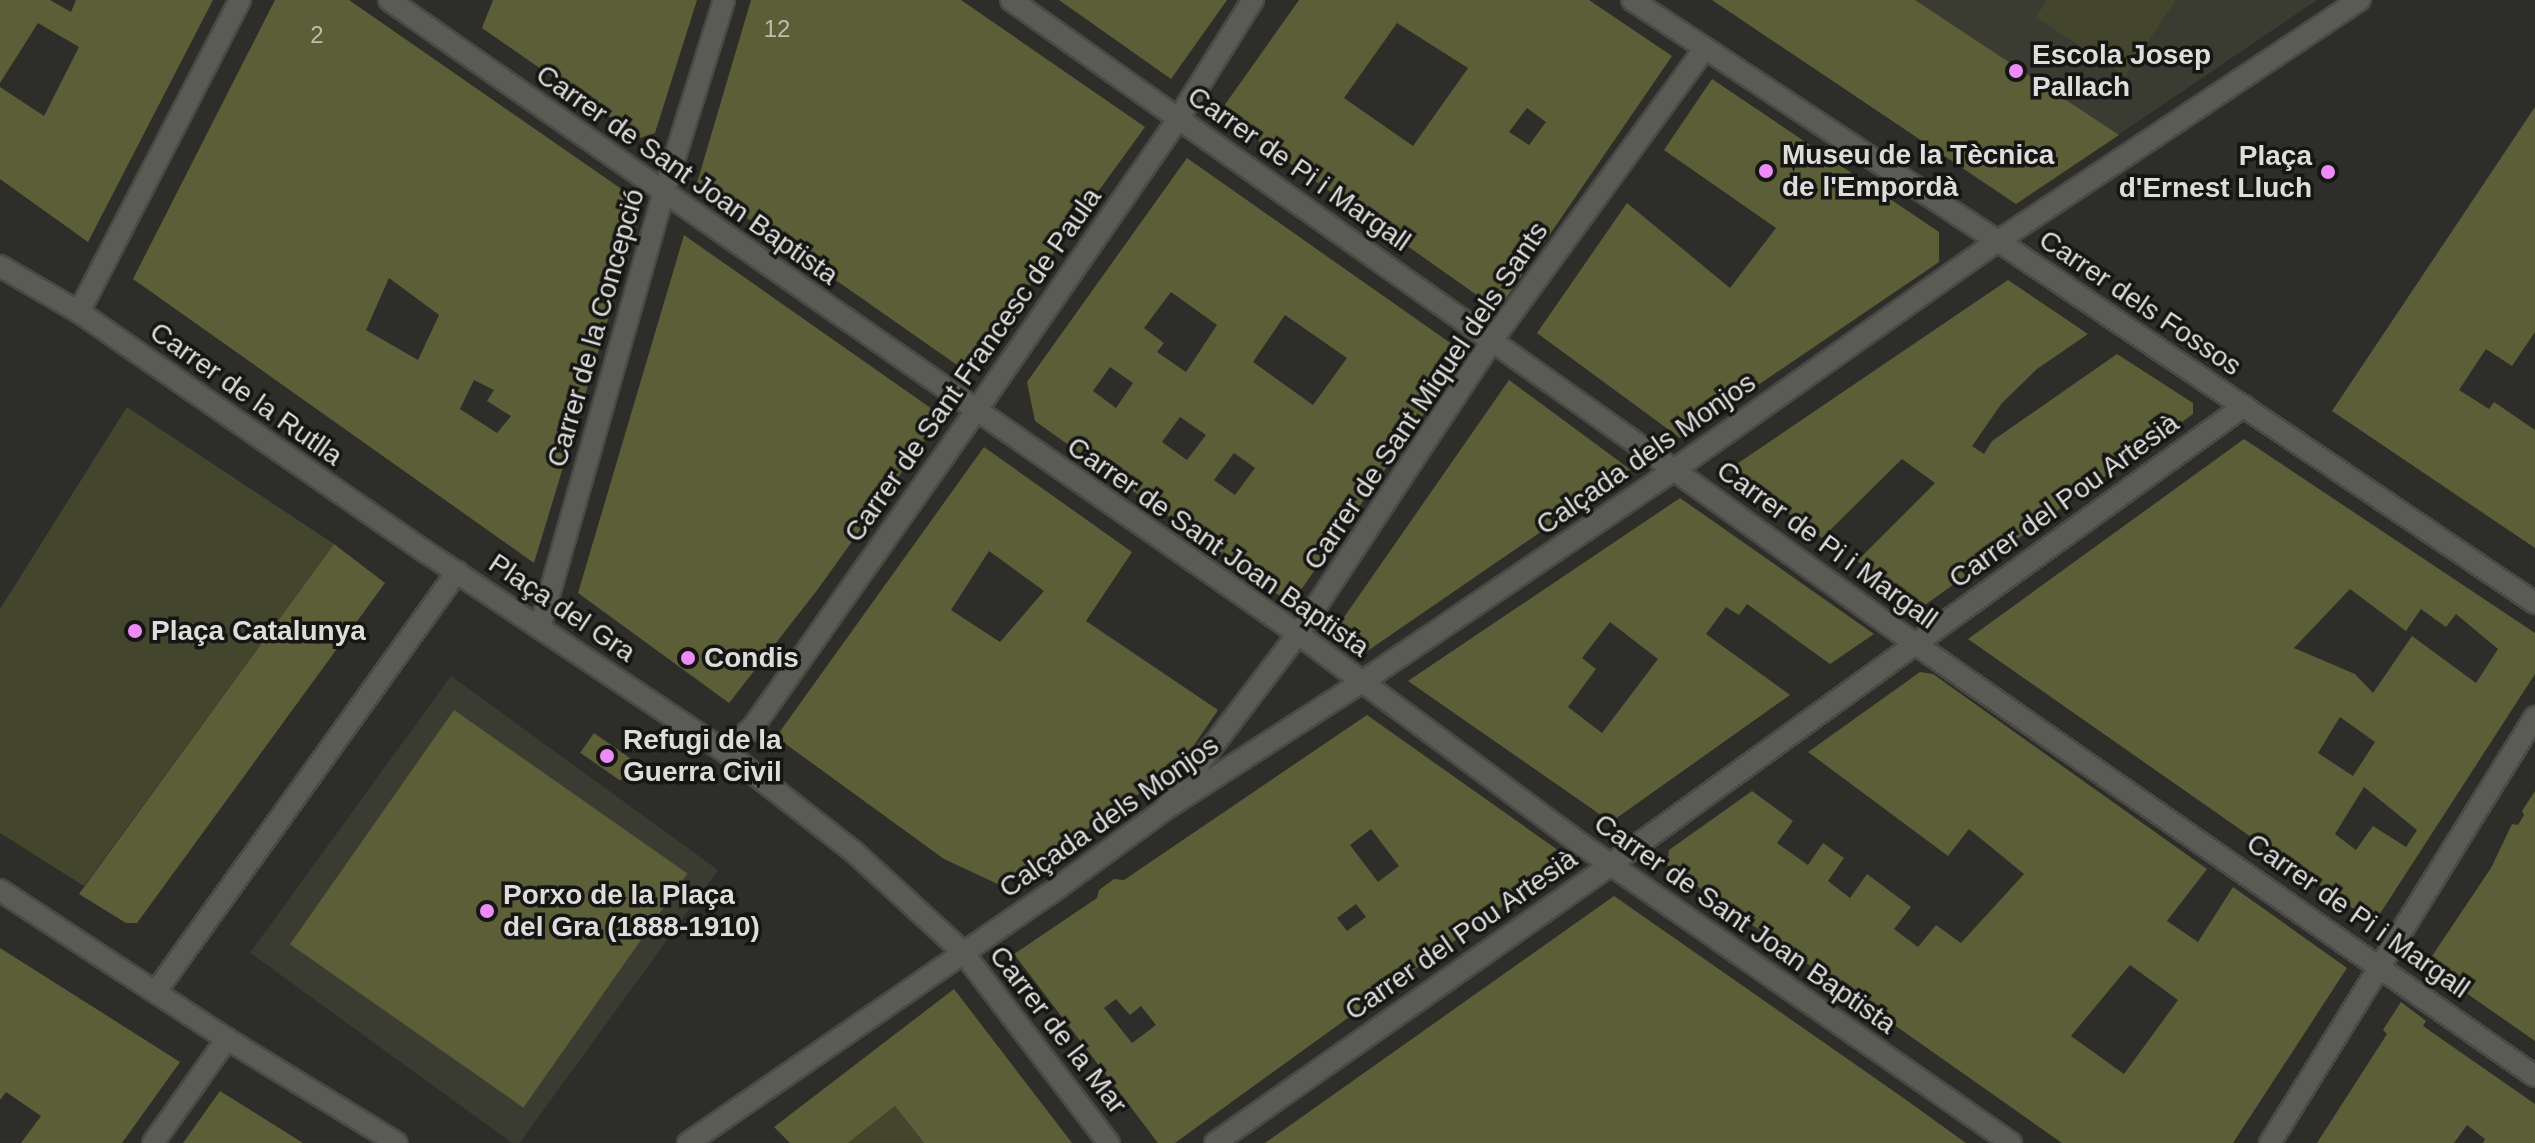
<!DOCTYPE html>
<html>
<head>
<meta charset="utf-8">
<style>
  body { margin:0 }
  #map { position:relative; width:2535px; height:1143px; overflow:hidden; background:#2d2e29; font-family:Arial,sans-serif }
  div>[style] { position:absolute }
  .built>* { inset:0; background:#3a3b31; transform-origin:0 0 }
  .green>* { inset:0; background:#43462d }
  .building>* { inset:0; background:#5b5e37; transform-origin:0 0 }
  .roads { filter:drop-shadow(2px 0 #494a46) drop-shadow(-2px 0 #494a46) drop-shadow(0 2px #494a46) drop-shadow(0 -2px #494a46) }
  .pedestrian>* { height:20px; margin:-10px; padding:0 10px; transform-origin:10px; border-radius:10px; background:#5b5b56 }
  .minor>* { height:20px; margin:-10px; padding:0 10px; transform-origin:10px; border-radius:10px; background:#5b5b56 }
  .tertiary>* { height:20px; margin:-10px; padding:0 10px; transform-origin:10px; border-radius:10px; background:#5b5b56 }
  .dots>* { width:22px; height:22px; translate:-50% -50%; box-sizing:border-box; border:4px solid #151614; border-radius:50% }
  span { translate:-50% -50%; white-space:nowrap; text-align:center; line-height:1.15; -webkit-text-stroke:7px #151614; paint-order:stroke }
  .number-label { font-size:24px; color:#bcbeb2 }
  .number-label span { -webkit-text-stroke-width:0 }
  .poi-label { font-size:28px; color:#dddedb; font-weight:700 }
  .left { translate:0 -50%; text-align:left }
  .right { translate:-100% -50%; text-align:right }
  .street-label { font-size:28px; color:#dddedb }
</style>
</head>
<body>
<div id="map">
  <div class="built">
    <div style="clip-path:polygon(1713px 0,2317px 0,2016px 204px)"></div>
    <div style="left:451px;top:676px;width:330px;height:342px;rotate:36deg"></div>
  </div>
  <div class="green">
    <div style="clip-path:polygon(2047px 0,2176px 0,2125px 76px,2036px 17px)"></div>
    <div style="clip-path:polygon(127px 407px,334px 544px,84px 886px,0 833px,0 609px)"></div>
    <div style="clip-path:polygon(895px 1106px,924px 1143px,848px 1143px)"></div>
  </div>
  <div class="building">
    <div style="clip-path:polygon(0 0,50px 0,71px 12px,76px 0,213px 0,88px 242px,0 179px,0 87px,44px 116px,79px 47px,38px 23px,0 83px)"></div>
    <div style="clip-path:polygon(evenodd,275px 0,349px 0,643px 204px,534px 563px,133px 279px,275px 0,389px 278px,439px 315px,418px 360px,366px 330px,389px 278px,275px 0,474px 380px,494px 390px,487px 401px,511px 416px,497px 433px,460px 409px,474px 380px)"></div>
    <div style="clip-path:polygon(493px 0,697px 0,655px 133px,640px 138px,482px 28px)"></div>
    <div style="clip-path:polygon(751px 0,961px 0,1145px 127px,967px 372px,697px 183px)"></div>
    <div style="clip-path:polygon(1059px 0,1227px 0,1171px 79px)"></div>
    <div style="clip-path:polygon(evenodd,1299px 0,1589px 0,1672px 56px,1498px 310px,1219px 113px,1299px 0,1397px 23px,1468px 68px,1413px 146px,1344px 98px,1397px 23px,1299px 0,1527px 108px,1546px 122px,1529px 145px,1509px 132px,1527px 108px)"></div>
    <div style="clip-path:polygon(1712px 0,1915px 0,2119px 135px,2016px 204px)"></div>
    <div style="clip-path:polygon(1712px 79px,1939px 232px,1939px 262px,1680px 438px,1537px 333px,1627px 203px,1730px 288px,1776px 228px,1664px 150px)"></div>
    <div style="clip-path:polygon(2535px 107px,2535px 332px,2512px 366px,2486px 349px,2459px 390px,2489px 409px,2494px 402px,2535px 430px,2535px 548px,2332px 411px)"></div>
    <div style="clip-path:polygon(evenodd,1187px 158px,1466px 354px,1291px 604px,1035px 421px,1027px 382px,1187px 158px,1171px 292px,1217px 325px,1186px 372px,1157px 352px,1164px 343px,1144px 328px,1171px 292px,1187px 158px,1285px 315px,1347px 358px,1313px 405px,1253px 362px,1285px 315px,1187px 158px,1110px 367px,1133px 383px,1116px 408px,1093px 391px,1110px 367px,1187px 158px,1180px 417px,1206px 435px,1187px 460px,1162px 442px,1180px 417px,1187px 158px,1234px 453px,1255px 468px,1235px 495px,1214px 480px,1234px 453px)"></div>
    <div style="clip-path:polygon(684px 235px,942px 416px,818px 589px,729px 703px,578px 593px)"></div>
    <div style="clip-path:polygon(2008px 280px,2088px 334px,2037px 369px,2002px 403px,1972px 446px,1984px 454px,1992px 441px,2117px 354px,2193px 403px,2193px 414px,1922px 607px,1857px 561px,1935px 483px,1902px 459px,1822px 538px,1728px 470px)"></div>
    <div style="clip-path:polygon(1509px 380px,1631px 470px,1363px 654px,1333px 633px)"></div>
    <div style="clip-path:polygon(evenodd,2244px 439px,2535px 633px,2535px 674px,2374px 923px,1968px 639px,2244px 439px,2350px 589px,2406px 631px,2421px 609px,2446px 627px,2456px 614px,2498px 649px,2476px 683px,2412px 636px,2373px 693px,2355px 674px,2294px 648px,2350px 589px,2244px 439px,2340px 717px,2375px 742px,2353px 776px,2318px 753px,2340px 717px,2244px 439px,2364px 787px,2417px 830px,2406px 847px,2373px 826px,2356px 850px,2335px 834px,2364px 787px)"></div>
    <div style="clip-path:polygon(evenodd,984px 447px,1132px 552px,1086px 621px,1218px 710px,1179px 767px,1002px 886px,944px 859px,776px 737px,984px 447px,989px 551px,1044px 591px,1000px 642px,951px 610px,989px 551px)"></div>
    <div style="clip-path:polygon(evenodd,1680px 498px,1874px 634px,1830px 664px,1747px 604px,1739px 615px,1726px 607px,1706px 634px,1790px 695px,1611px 822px,1408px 681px,1680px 498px,1610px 622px,1658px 659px,1602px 733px,1568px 707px,1596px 669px,1582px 658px,1610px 622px)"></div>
    <div style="clip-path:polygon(334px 544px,385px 583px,137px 923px,126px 923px,79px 894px)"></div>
    <div style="clip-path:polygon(evenodd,1920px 672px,1933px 674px,2207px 869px,2167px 921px,2198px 942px,2233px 887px,2347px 968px,2233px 1143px,2062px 1143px,1667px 865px,1669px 850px,1752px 791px,1793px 821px,1777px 843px,1808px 865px,1823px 843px,1844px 858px,1828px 881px,1850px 898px,1867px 874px,1911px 907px,1894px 929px,1918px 947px,1936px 925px,1961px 943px,2024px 874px,1969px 829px,1948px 856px,1808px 752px,1920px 672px,2130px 965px,2178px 1000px,2124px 1074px,2071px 1036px,2130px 965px)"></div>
    <div style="left:454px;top:710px;width:285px;height:286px;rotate:35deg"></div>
    <div style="clip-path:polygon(evenodd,1367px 715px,1569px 858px,1175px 1143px,1158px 1143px,1014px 954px,1097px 898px,1099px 890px,1114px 879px,1124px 880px,1367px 715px,1371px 829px,1399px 866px,1378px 882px,1350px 845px,1371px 829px,1367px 715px,1356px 904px,1366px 917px,1347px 931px,1337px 918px,1356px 904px,1367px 715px,1116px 999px,1130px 1015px,1141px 1006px,1156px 1025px,1132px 1043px,1104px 1008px,1116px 999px)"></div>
    <div style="left:594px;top:733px;width:49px;height:24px;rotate:35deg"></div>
    <div style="clip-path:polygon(2535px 791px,2535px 1041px,2426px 965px,2491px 868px,2512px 824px,2518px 825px,2524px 815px,2522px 811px)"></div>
    <div style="clip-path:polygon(1614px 896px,1902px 1097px,1966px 1143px,1265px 1143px)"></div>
    <div style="clip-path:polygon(0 948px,180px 1062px,122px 1143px,21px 1143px,41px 1116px,6px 1092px,0 1100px)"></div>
    <div style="clip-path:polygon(954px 989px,1072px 1143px,924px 1143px,895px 1106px,848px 1143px,790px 1143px,774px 1127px)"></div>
    <div style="clip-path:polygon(2401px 1002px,2426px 1021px,2423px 1026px,2535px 1104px,2535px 1143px,2483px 1143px,2485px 1139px,2467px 1125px,2454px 1143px,2317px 1143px,2387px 1034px,2383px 1030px)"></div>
    <div style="clip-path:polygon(220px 1091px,303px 1143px,183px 1143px)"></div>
  </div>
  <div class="roads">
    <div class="pedestrian">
      <div style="left:976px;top:411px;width:355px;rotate:-55.3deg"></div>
      <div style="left:1674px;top:470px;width:296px;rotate:35.8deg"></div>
    </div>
    <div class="minor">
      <div style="left:389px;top:0;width:1108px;rotate:34.89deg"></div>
      <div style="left:1298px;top:634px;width:352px;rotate:36.6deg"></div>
      <div style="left:1581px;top:844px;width:524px;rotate:34.81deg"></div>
      <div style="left:1011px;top:0;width:813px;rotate:35.33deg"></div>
      <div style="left:1632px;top:0;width:438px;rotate:33.4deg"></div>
      <div style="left:1998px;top:241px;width:648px;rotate:33.98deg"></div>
      <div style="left:1178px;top:119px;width:141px;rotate:-57.8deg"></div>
      <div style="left:0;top:266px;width:91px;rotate:30.2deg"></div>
      <div style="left:79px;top:312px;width:422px;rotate:34.7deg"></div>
      <div style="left:426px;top:552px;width:361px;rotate:33.7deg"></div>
      <div style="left:726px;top:752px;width:162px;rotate:38deg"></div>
      <div style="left:854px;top:852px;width:147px;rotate:42.5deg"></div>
      <div style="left:962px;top:951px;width:242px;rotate:52.6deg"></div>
      <div style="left:79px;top:312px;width:351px;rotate:-62.7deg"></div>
      <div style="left:540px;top:627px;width:452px;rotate:-74.1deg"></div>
      <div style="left:664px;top:192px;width:201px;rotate:-72.6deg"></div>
      <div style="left:1914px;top:643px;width:757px;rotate:34.89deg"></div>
      <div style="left:726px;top:752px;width:37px;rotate:-43deg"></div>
      <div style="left:753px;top:727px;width:387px;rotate:-54.8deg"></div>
      <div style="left:1167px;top:806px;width:216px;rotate:-52.7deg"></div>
      <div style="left:1298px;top:634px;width:354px;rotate:-56.5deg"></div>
      <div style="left:1493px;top:339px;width:358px;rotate:-53.9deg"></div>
      <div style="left:0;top:890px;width:272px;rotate:33.3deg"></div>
      <div style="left:227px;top:1039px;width:199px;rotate:31.5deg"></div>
      <div style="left:157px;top:990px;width:515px;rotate:-54.33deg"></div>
      <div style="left:153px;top:1143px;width:128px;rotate:-54.6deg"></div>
      <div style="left:1215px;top:1143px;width:483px;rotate:-35.1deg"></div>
      <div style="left:1610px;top:865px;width:783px;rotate:-35.9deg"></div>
      <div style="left:2270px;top:1143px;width:502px;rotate:-58.12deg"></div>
    </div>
    <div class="tertiary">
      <div style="left:688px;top:1143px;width:437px;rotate:-34.6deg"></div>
      <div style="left:1048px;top:895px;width:144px;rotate:-36.2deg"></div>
      <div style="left:1164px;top:810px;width:236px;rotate:-32.9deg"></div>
      <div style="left:1362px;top:682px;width:377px;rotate:-34.2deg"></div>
      <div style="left:1674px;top:470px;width:397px;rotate:-35.3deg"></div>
      <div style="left:1998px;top:241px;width:435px;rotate:-33.7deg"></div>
    </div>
  </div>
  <div class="dots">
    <div style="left:2016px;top:71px;background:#ed8cf9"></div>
    <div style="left:1766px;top:171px;background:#ed8cf9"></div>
    <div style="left:2328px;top:172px;background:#ed8cf9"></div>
    <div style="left:135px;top:631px;background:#ed8cf9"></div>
    <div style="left:688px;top:658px;background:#ed8cf9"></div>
    <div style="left:607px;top:756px;background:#ed8cf9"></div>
    <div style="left:487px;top:911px;background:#ed8cf9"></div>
  </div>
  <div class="number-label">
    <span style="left:777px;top:29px">12</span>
    <span style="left:317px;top:35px">2</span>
  </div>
  <div class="poi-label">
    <span class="left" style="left:2032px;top:71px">Escola Josep<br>Pallach</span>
    <span class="left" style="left:1782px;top:171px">Museu de la Tècnica<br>de l'Empordà</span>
    <span class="right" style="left:2312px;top:172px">Plaça<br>d'Ernest Lluch</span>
    <span class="left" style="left:151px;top:631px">Plaça Catalunya</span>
    <span class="left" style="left:704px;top:658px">Condis</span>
    <span class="left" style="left:623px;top:756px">Refugi de la<br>Guerra Civil</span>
    <span class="left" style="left:503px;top:911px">Porxo de la Plaça<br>del Gra (1888-1910)</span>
  </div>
  <div class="street-label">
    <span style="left:1299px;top:169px;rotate:35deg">Carrer de Pi i Margall</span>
    <span style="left:687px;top:175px;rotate:35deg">Carrer de Sant Joan Baptista</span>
    <span style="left:2140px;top:303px;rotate:34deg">Carrer dels Fossos</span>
    <span style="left:596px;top:328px;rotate:-74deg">Carrer de la Concepció</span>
    <span style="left:973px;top:365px;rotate:-55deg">Carrer de Sant Francesc de Paula</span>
    <span style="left:246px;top:394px;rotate:35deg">Carrer de la Rutlla</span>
    <span style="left:1426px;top:396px;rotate:-56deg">Carrer de Sant Miquel dels Sants</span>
    <span style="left:1646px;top:454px;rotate:-35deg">Calçada dels Monjos</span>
    <span style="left:2064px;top:501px;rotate:-36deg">Carrer del Pou Artesià</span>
    <span style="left:1827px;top:545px;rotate:36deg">Carrer de Pi i Margall</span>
    <span style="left:1218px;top:547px;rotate:35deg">Carrer de Sant Joan Baptista</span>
    <span style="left:562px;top:608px;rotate:34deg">Plaça del Gra</span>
    <span style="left:1109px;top:817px;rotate:-35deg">Calçada dels Monjos</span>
    <span style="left:2358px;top:916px;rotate:35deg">Carrer de Pi i Margall</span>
    <span style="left:1745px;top:924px;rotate:35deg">Carrer de Sant Joan Baptista</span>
    <span style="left:1461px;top:935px;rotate:-35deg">Carrer del Pou Artesià</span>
    <span style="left:1058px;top:1030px;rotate:52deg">Carrer de la Mar</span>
  </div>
</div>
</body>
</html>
